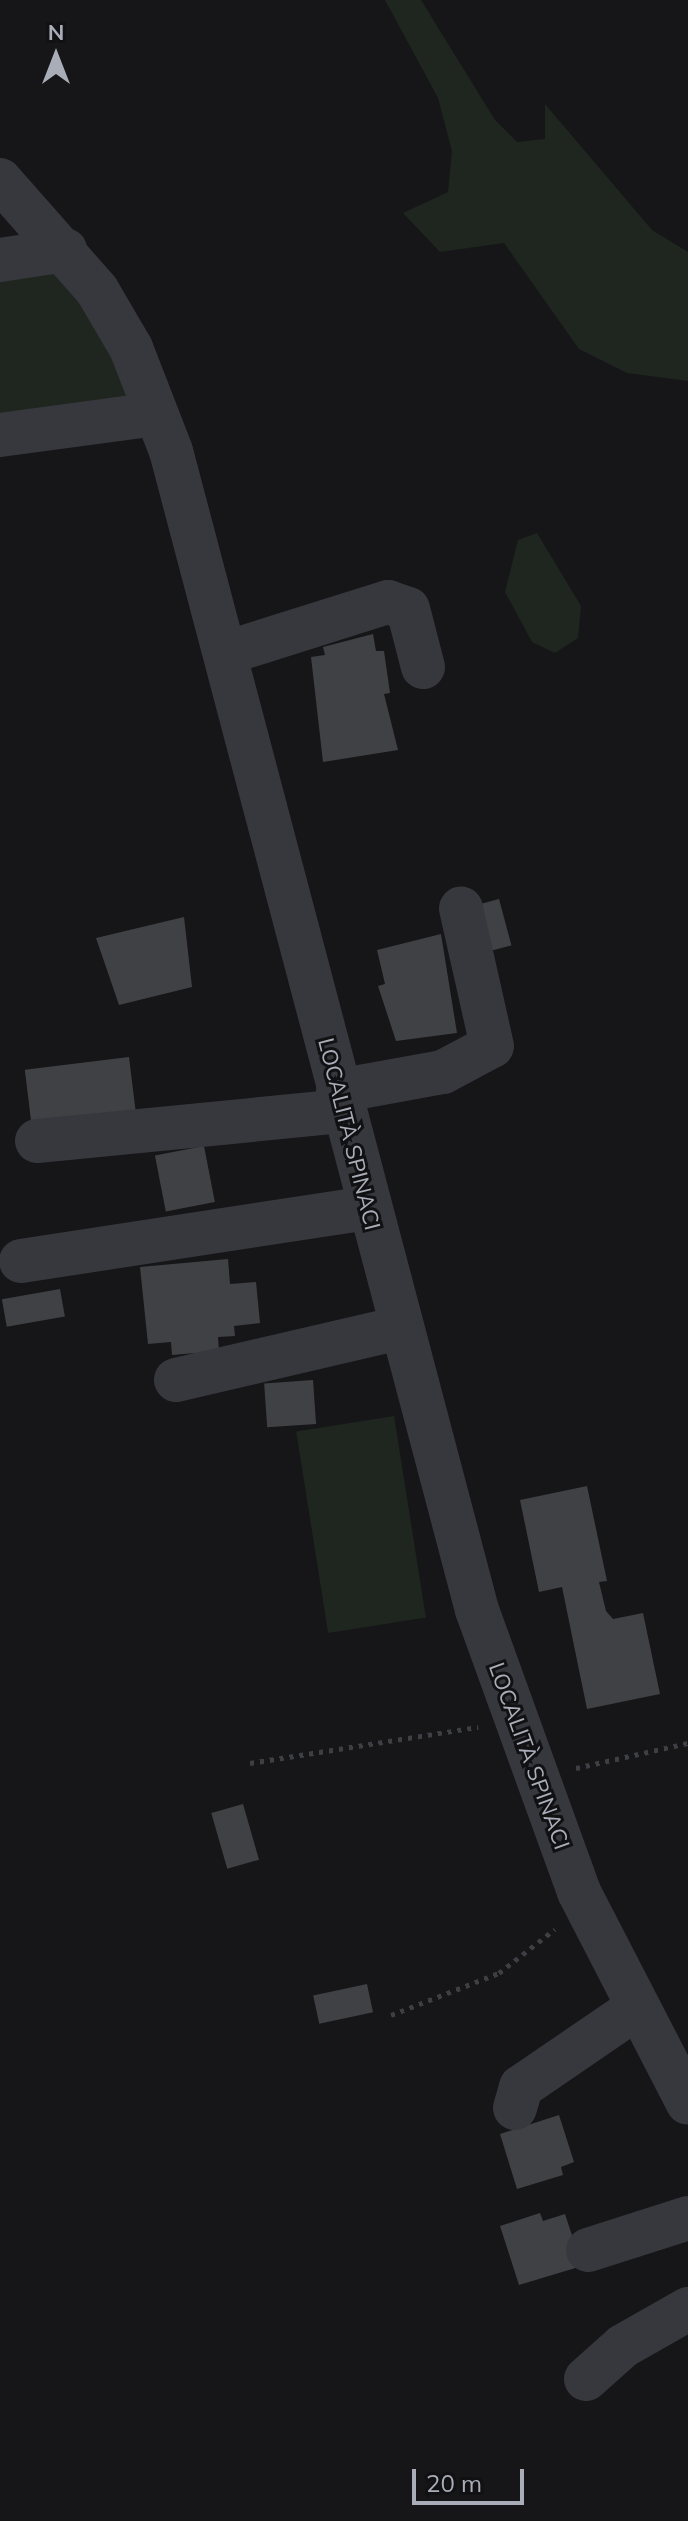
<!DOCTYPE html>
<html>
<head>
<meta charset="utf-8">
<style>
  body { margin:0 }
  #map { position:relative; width:688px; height:2521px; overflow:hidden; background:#161618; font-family:Mulish,sans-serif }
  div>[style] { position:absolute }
  .green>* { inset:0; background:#1e261f; transform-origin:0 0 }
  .building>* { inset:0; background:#404145; transform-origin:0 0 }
  .path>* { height:5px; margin-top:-2.5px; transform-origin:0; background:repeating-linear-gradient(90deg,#3d3f44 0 4px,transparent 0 10px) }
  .minor>* { height:44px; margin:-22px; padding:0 22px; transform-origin:22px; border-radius:22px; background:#37383d }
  span { translate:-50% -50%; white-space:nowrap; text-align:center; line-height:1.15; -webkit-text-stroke:6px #111113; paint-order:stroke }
  .street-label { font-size:22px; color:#a8adb8 }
  .north { position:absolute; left:16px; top:16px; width:80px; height:80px; -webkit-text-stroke:6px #111113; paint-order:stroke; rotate:0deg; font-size:22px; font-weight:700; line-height:32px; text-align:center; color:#a8adb8 }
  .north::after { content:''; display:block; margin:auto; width:28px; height:36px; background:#a8adb8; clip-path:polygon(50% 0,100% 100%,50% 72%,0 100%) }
  .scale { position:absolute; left:412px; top:2469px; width:112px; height:36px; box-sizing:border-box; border:4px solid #a8adb8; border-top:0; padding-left:10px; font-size:24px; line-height:28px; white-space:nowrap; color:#a8adb8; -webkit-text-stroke:6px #111113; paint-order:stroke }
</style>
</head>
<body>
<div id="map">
  <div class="green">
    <div style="clip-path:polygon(385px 0,421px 0,495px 120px,517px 142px,545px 139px,545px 104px,652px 230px,688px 252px,688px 381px,627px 373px,579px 349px,504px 243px,440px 252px,403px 213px,448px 192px,452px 151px,438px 98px)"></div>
    <div style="clip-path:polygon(57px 265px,98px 314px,140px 412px,0 431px,0 273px)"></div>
    <div style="clip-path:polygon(537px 533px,581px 606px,578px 638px,555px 653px,532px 642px,505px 592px,518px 540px)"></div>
    <div style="left:394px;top:1416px;width:204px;height:99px;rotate:81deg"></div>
  </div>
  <div class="building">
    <div style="clip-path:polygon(373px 634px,376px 651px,384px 651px,390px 693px,384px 694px,398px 750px,323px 762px,311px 657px,325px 655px,323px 647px)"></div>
    <div style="left:499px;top:899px;width:48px;height:28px;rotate:75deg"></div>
    <div style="clip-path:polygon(184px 917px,192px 987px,119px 1005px,96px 938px)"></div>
    <div style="clip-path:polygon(441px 934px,457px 1033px,396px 1041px,378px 986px,385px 984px,377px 950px)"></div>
    <div style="left:129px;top:1057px;width:71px;height:105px;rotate:83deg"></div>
    <div style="left:204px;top:1146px;width:57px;height:50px;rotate:79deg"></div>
    <div style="clip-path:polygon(228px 1259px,230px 1284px,256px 1282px,260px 1323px,234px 1326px,235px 1336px,218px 1337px,219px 1351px,172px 1355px,171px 1342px,148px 1344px,140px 1267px)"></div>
    <div style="left:60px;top:1289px;width:28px;height:59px;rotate:80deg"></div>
    <div style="left:313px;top:1380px;width:44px;height:49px;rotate:86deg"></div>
    <div style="clip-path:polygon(587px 1486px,607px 1581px,599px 1582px,606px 1611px,613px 1619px,643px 1613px,660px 1694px,587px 1709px,562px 1587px,539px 1592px,520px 1500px)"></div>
    <div style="left:243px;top:1804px;width:58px;height:33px;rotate:74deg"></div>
    <div style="left:367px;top:1984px;width:29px;height:55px;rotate:78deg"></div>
    <div style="clip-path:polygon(559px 2115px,574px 2162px,561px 2167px,563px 2175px,517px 2189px,500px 2134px)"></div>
    <div style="clip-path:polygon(540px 2213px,543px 2221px,565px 2214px,582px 2266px,519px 2285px,500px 2226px)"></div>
  </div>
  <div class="path">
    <div style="left:250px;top:1763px;width:231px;rotate:-9deg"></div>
    <div style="left:576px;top:1768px;width:115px;rotate:-12.6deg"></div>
    <div style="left:391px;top:2015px;width:116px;rotate:-21.3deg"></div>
    <div style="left:499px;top:1973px;width:71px;rotate:-38.2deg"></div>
  </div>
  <div class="minor">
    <div style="left:0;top:180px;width:147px;rotate:48.6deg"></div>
    <div style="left:97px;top:290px;width:67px;rotate:59.6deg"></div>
    <div style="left:131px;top:348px;width:110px;rotate:68.8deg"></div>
    <div style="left:171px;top:451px;width:1199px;rotate:75.21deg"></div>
    <div style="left:477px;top:1610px;width:300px;rotate:70.1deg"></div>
    <div style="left:579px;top:1892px;width:237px;rotate:62.7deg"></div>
    <div style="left:0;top:260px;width:66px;rotate:-8.7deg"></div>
    <div style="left:0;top:435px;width:156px;rotate:-7.7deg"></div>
    <div style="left:226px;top:653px;width:170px;rotate:-17.5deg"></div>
    <div style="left:388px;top:602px;width:21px;rotate:19deg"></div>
    <div style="left:408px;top:609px;width:60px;rotate:75.5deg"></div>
    <div style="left:338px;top:1091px;width:107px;rotate:-10.3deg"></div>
    <div style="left:443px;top:1072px;width:55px;rotate:-28deg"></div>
    <div style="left:492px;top:1046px;width:141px;rotate:-102.7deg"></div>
    <div style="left:37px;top:1141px;width:308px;rotate:-5.6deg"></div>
    <div style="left:21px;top:1261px;width:351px;rotate:-8.7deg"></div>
    <div style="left:176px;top:1380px;width:229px;rotate:-13.1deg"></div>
    <div style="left:515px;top:2108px;width:22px;rotate:-74deg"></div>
    <div style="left:521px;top:2087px;width:138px;rotate:-34.4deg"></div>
    <div style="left:588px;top:2250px;width:105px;rotate:-17.7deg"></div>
    <div style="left:586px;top:2379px;width:50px;rotate:-41.7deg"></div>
    <div style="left:623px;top:2346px;width:75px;rotate:-29.6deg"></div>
  </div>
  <div class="street-label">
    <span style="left:349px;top:1134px;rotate:76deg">LOCALITÀ SPINACI</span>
    <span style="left:529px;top:1756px;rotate:70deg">LOCALITÀ SPINACI</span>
  </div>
  <div class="north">N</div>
  <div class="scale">20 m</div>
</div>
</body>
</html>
